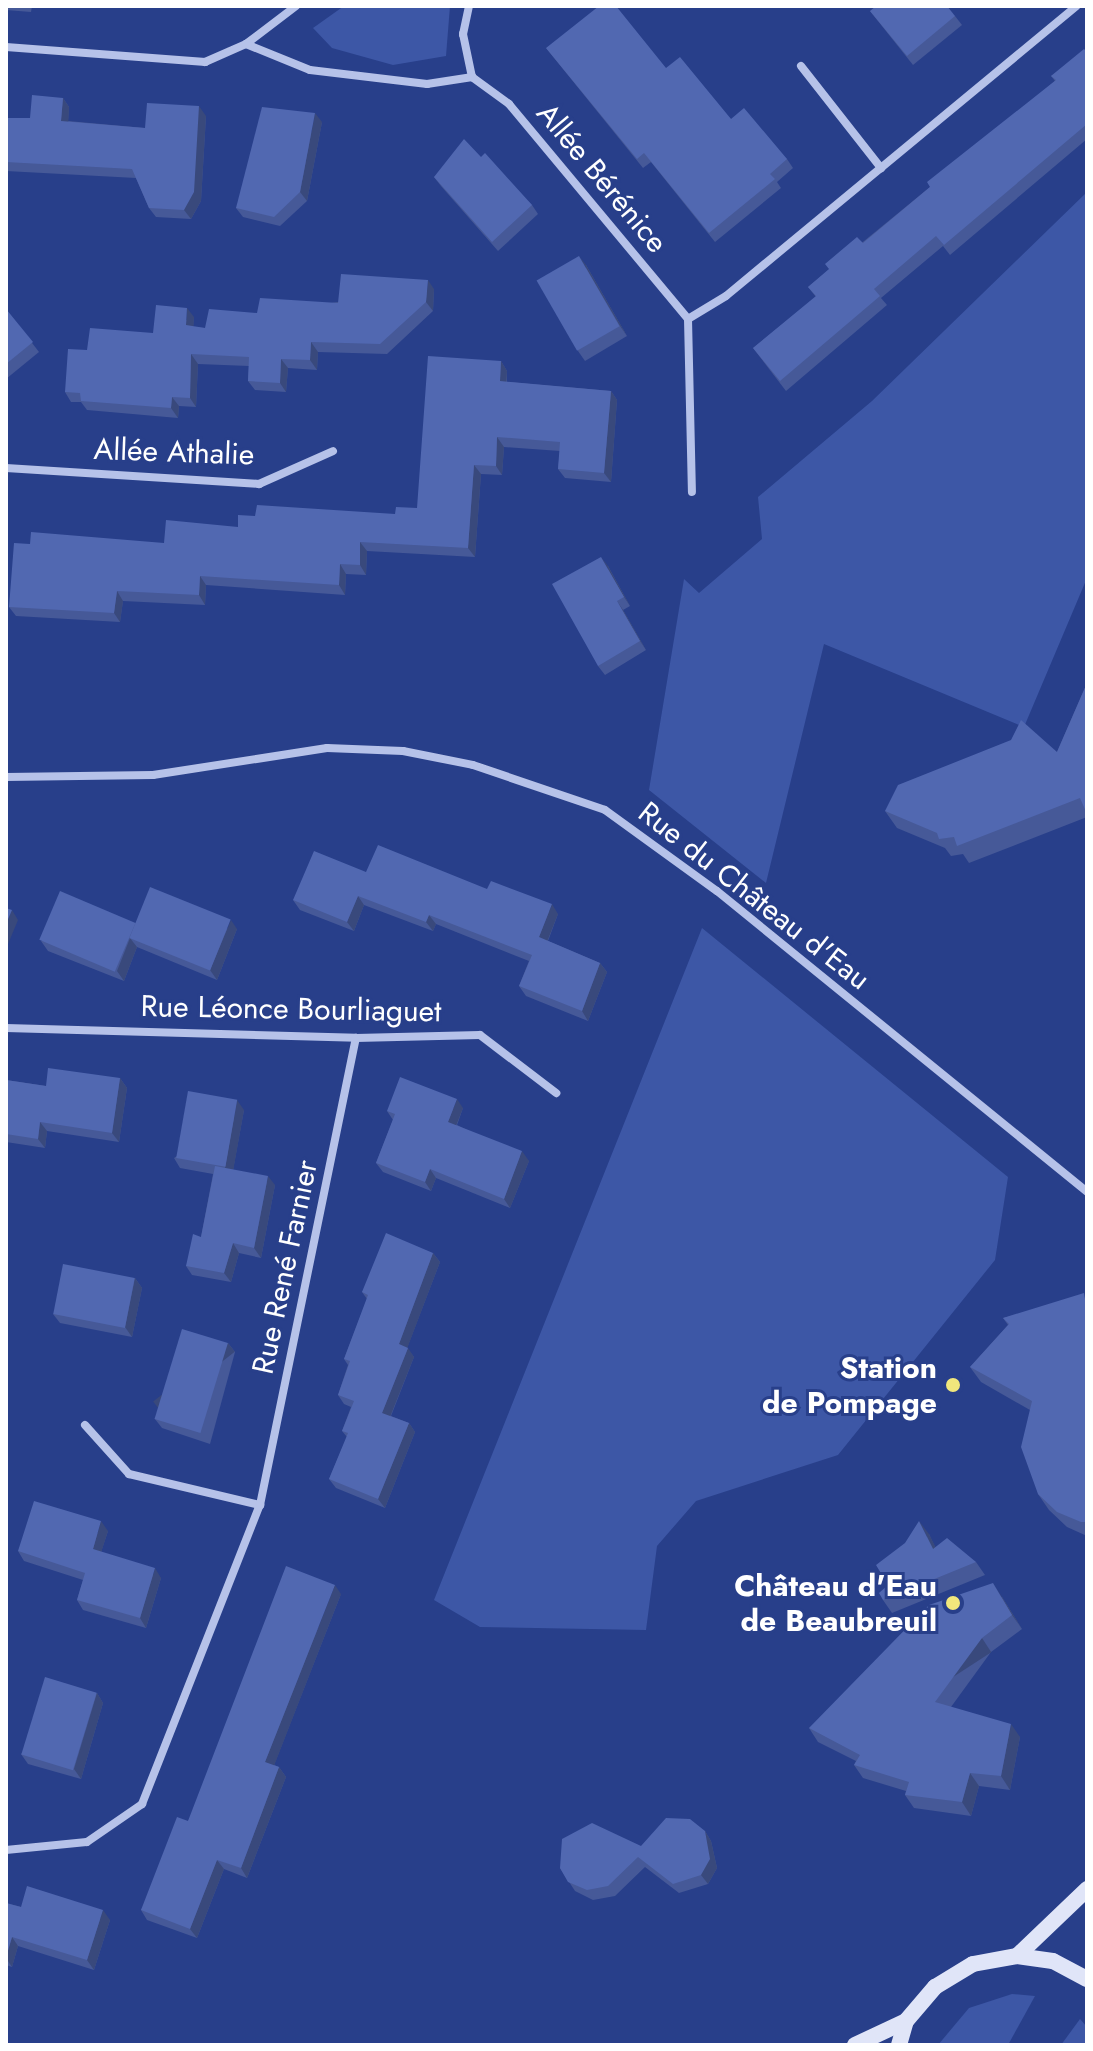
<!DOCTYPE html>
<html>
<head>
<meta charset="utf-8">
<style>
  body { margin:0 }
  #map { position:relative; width:1093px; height:2051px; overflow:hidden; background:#283f8a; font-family:Jost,sans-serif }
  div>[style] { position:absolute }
  .green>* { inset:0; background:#3d57a6 }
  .street>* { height:8px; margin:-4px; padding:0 4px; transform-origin:4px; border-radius:4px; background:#b6c2e9 }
  .secondary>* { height:16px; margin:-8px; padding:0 8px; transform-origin:8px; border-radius:8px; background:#e0e5f8 }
  .wall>* { inset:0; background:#465998 }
  .shaded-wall>* { inset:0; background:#39497c; transform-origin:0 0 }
  .building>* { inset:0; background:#5168b1; transform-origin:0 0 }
  .dots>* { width:22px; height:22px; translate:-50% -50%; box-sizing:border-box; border:4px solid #283f8a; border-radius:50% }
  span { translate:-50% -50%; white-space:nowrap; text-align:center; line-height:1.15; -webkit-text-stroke:6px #283f8a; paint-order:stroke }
  .street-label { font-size:30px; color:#fff }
  .poi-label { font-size:30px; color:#fff; font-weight:700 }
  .right { translate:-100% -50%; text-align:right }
  .frame { position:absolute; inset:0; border:8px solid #fff; pointer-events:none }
</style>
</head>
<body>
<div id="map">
  <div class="green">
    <div style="clip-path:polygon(344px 6px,450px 6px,446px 56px,393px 65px,332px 48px,313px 28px)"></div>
    <div style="clip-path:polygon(1087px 192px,1087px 578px,1024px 727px,824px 644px,766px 883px,649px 790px,684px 579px,699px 593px,762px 539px,758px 497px,872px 401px)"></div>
    <div style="clip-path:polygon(702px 928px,1008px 1177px,995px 1260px,838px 1455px,696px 1501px,657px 1546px,646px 1630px,480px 1627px,434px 1600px)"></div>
    <div style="clip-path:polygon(1012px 1994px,1035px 1996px,1008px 2045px,938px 2045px,969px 2008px)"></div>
    <div style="clip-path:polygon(1080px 2019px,1087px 2027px,1087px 2045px,1061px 2045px)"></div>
  </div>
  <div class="street">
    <div style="left:469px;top:6px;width:29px;rotate:102deg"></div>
    <div style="left:463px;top:34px;width:44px;rotate:78.2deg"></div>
    <div style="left:246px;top:44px;width:69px;rotate:22.1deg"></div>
    <div style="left:310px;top:70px;width:118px;rotate:6.8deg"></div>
    <div style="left:427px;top:84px;width:46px;rotate:-8.8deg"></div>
    <div style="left:472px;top:77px;width:46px;rotate:36.1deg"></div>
    <div style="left:509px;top:104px;width:280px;rotate:50.2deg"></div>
    <div style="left:688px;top:319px;width:44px;rotate:-31.2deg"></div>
    <div style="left:726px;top:296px;width:455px;rotate:-39.6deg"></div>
    <div style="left:6px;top:47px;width:200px;rotate:4.3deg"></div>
    <div style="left:205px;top:62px;width:45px;rotate:-23.7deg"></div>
    <div style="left:246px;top:44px;width:63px;rotate:-37.2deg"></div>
    <div style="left:801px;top:66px;width:130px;rotate:51.9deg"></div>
    <div style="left:688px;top:319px;width:173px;rotate:88.7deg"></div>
    <div style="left:6px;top:468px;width:254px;rotate:3.6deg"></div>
    <div style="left:259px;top:484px;width:81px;rotate:-24deg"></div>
    <div style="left:6px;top:777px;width:147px;rotate:-0.8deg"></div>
    <div style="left:153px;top:775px;width:176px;rotate:-8.8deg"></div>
    <div style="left:327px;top:748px;width:76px;rotate:2.3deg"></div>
    <div style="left:403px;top:751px;width:71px;rotate:11.3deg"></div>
    <div style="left:473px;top:765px;width:139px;rotate:18.8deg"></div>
    <div style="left:605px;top:810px;width:138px;rotate:35.9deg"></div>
    <div style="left:717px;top:891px;width:477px;rotate:39.1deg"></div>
    <div style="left:6px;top:1028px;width:350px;rotate:1.6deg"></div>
    <div style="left:356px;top:1038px;width:124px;rotate:-1.4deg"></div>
    <div style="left:480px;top:1035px;width:96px;rotate:37.3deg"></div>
    <div style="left:85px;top:1425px;width:66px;rotate:48.1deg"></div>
    <div style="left:129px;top:1474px;width:135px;rotate:13.3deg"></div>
    <div style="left:6px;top:1850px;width:81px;rotate:-5.6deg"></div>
    <div style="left:87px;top:1842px;width:67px;rotate:-34.6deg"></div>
    <div style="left:142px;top:1804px;width:321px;rotate:-68.5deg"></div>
    <div style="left:260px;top:1505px;width:477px;rotate:-78.4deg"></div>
  </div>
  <div class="secondary">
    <div style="left:1017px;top:1956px;width:97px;rotate:-43.7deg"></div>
    <div style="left:855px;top:2045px;width:56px;rotate:-25.2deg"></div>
    <div style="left:899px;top:2045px;width:25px;rotate:-74deg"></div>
    <div style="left:906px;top:2021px;width:45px;rotate:-49.5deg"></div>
    <div style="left:935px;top:1987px;width:44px;rotate:-31.2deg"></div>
    <div style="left:973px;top:1964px;width:45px;rotate:-10.3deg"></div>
    <div style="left:1017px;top:1956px;width:36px;rotate:8deg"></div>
    <div style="left:1053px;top:1961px;width:38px;rotate:28deg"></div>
  </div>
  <div class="wall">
    <div style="clip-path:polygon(6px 6px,32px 6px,31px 12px,6px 10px)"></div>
    <div style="clip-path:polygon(870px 11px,955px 16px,962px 25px,913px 65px)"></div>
    <div style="clip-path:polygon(546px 48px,666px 68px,731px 119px,787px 159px,793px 168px,777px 182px,781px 188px,715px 242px,651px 162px,643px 168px)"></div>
    <div style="clip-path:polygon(1087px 52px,1087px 139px,950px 255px,943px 246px,881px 298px,887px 305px,786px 391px,753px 348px,816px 297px,808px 287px,930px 187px,1055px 81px,1051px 76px)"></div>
    <div style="clip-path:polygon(63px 98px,69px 107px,68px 121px,145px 128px,206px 116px,201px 201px,191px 219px,156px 217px,149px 208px,136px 178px,6px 171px,6px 118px,30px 118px)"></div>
    <div style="clip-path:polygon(322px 122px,307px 201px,280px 226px,243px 217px,236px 208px)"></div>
    <div style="clip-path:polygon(481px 157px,532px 205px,538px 214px,498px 251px,441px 186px,434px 177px)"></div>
    <div style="clip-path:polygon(586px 265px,627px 336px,585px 361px,578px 351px)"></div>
    <div style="clip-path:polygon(434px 289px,433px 311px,387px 354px,318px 352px,317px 370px,288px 368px,286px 392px,255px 390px,248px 381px,249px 366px,198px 364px,196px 407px,179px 406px,178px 418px,87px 410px,81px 402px,71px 402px,65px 392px,87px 350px,153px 333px,194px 317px,193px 327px,205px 328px,257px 313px)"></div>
    <div style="clip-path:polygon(6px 309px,39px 352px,6px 379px)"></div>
    <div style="clip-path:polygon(501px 361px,507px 371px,507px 382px,611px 391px,617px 400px,611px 482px,565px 478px,558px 469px,560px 451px,504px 447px,502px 475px,481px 474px,475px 557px,367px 551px,366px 575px,346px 574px,345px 595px,206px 585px,205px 605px,123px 601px,120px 622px,16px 616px,9px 607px,30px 544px,164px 543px,238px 527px,255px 516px,395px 514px,417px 508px)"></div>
    <div style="clip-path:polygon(608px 566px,630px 606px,623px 610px,646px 650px,605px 675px,598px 666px)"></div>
    <div style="clip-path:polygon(1087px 683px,1087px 817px,969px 863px,963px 854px,951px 856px,945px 848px,897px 828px,885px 811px,1057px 752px)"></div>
    <div style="clip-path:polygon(366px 872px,487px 889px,558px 914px,548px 941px,600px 963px,607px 972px,588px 1021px,526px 996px,519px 986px,529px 961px,436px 924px,433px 931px,364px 905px,354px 931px,300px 910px,293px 900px)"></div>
    <div style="clip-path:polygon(136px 923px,237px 929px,217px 980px,137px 947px,124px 981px,48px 951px,41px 941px)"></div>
    <div style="clip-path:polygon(120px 1078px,127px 1088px,119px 1142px,47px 1131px,45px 1148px,6px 1142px,6px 1080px,46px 1086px)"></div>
    <div style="clip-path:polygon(463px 1108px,457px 1125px,529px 1161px,510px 1208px,436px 1178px,431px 1191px,383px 1172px,376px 1163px,393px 1120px,387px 1111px)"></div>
    <div style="clip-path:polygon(244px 1110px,233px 1170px,275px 1185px,261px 1258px,239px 1253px,231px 1282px,192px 1275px,186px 1266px,201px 1237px,213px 1174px,180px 1168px,174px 1158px)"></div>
    <div style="clip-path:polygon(433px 1253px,440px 1262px,407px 1348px,414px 1357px,391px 1416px,409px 1423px,415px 1432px,385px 1508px,336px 1488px,329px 1479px,347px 1437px,342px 1431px,351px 1407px,344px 1404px,338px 1395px,348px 1365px,344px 1359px,367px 1299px,362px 1292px)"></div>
    <div style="clip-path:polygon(135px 1278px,142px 1288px,132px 1337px,60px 1323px,53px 1314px)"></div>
    <div style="clip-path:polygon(1087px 1297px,1087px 1536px,1067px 1527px,1049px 1510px,1038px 1494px,1030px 1410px,981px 1382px,970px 1367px,1008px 1325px,1003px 1318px)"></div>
    <div style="clip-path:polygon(228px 1343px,235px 1352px,210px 1444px,162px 1428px,155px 1419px)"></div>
    <div style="clip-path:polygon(108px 1531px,101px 1552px,161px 1578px,146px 1628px,83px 1610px,77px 1600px,83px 1580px,24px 1561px,18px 1551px)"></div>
    <div style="clip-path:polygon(929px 1534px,935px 1547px,976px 1562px,985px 1575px,892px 1613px,883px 1600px,888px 1585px)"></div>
    <div style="clip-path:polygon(341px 1594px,274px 1765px,279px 1767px,286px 1777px,247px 1878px,224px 1869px,197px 1938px,147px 1920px,141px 1910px,188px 1821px)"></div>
    <div style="clip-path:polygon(1002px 1597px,1022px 1629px,991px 1652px,951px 1707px,1020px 1737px,1010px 1790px,979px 1786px,971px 1816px,914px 1808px,905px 1795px,906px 1791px,863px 1778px,854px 1765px,856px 1761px,818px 1742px,809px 1728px)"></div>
    <div style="clip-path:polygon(97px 1693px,103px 1703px,81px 1779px,28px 1764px,21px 1754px)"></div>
    <div style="clip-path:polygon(705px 1831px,711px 1841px,717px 1868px,708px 1884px,679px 1893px,645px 1867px,615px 1896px,593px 1900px,575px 1891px,560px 1868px,641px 1846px)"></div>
    <div style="clip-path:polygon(6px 1903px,21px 1907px,110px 1920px,94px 1970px,18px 1946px,12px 1967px,6px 1965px)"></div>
  </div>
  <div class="shaded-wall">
    <div style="clip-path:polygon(63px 98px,69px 107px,68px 130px,61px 121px)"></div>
    <div style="clip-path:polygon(199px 106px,206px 116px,201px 201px,191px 219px,184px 210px)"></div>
    <div style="clip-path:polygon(315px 113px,322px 122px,307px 201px,300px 192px)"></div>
    <div style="clip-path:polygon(579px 256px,586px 265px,627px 336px,620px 326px)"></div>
    <div style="clip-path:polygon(428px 280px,434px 289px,433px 311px,426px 302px)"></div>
    <div style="clip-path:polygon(187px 308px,194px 317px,193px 335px,186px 325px)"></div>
    <div style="clip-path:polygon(311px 342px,318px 352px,317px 370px,310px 360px)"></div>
    <div style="clip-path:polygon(191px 354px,198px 364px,196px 407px,190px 398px)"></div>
    <div style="clip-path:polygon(281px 359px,288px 368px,286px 392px,280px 383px)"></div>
    <div style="clip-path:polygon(501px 361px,507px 371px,506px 390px,500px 381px)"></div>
    <div style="clip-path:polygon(611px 391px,617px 400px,611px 482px,604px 473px)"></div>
    <div style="clip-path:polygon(172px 397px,179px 406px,178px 418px,171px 408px)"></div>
    <div style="clip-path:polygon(497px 437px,504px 447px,502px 475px,496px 466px)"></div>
    <div style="clip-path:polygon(474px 465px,481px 474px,475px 557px,468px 548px)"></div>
    <div style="clip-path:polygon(360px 542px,367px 551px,366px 575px,360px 565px)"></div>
    <div style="clip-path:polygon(601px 557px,608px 566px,630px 606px,624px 597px)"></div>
    <div style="clip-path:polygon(340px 564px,346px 574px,345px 595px,339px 585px)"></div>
    <div style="clip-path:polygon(200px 576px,206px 585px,205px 605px,199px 595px)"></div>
    <div style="clip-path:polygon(117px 591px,123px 601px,120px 622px,114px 613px)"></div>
    <div style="clip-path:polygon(617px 601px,623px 610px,646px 650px,640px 641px)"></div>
    <div style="clip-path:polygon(358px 896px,364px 905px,354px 931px,347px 922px)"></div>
    <div style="clip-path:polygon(552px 904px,558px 914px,545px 947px,539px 937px)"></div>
    <div style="clip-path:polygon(12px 910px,18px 920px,6px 949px,6px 924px)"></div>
    <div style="clip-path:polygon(429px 915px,436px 924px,433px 931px,426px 922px)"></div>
    <div style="clip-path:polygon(231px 920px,237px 929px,217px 980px,210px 970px)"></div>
    <div style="clip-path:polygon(136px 923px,130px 938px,137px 947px,124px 981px,117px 971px)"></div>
    <div style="clip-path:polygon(600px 963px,607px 972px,588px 1021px,582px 1011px)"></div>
    <div style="clip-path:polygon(120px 1078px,127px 1088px,119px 1142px,112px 1133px)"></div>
    <div style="clip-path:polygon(457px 1099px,463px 1108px,454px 1131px,448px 1122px)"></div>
    <div style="clip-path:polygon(237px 1100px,244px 1110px,232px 1177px,225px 1168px)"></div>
    <div style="clip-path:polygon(40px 1122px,47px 1131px,45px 1148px,38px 1139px)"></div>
    <div style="clip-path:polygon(522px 1151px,529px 1161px,510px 1208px,504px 1199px)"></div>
    <div style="clip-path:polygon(430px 1169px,436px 1178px,431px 1191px,425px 1182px)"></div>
    <div style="clip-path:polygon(268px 1176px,275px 1185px,261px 1258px,254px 1248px)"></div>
    <div style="clip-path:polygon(233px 1243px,239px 1253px,231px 1282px,224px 1273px)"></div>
    <div style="clip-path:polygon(433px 1253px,440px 1262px,405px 1354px,399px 1344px)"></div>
    <div style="clip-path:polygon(135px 1278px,142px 1288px,132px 1337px,125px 1327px)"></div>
    <div style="left:228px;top:1343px;width:11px;height:95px;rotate:52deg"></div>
    <div style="clip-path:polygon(408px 1348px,414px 1357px,388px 1422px,382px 1413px)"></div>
    <div style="clip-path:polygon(409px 1423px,415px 1432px,385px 1508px,378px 1499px)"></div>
    <div style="clip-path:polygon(101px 1521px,108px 1531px,99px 1559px,93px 1549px)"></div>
    <div style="clip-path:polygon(919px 1521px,929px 1534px,943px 1562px,933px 1549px)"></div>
    <div style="clip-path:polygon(155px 1568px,161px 1578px,146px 1628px,140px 1618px)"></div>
    <div style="clip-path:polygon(993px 1583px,1002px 1597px,1022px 1629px,1012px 1615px)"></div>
    <div style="clip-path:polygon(335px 1585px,341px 1594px,272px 1771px,265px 1762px)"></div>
    <div style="left:982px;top:1638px;width:17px;height:79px;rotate:57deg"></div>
    <div style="clip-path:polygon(97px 1693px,103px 1703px,81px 1779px,74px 1769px)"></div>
    <div style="clip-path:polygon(1011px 1724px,1020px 1737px,1010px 1790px,1001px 1776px)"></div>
    <div style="clip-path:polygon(279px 1767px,286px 1777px,247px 1878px,241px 1868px)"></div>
    <div style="clip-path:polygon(970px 1773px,979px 1786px,971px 1816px,962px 1802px)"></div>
    <div style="clip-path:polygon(705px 1831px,711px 1841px,717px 1868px,708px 1884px,701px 1875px)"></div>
    <div style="clip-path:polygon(217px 1860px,224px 1869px,197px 1938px,190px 1929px)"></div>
    <div style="clip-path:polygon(103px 1910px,110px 1920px,94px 1970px,87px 1960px)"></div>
    <div style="clip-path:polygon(12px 1937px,18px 1946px,12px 1967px,6px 1958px)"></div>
  </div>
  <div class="building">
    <div style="clip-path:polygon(599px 6px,616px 6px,666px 68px,680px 57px,731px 119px,744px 108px,787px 159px,770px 174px,775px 179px,709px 233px,644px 153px,637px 159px,546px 48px)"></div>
    <div style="clip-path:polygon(876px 6px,947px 6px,955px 16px,907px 56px,870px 11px)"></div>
    <div style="clip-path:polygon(1084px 49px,1087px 52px,1087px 124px,944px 245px,936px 236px,874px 289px,880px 296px,780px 381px,753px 348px,816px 296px,808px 287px,829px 269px,825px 264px,857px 237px,863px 243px,930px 187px,927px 182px,1056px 80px,1051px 76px)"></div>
    <div style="clip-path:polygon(32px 95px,63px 98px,61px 121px,145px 128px,147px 103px,199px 106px,194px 192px,184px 210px,149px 208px,132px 169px,6px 162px,6px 118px,30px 118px)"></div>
    <div style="clip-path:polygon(262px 107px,315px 113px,300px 192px,274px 217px,236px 208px)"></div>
    <div style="clip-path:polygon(464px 139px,481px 157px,485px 153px,532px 205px,492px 242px,434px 177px)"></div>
    <div style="left:579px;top:256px;width:81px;height:49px;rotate:60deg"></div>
    <div style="clip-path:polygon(341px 274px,428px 280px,426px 302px,380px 344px,311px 342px,310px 360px,281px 359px,280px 383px,248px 381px,249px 357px,191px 354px,190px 398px,172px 397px,171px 408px,81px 401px,80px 393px,65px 392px,68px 349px,87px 350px,90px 328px,153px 333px,156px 305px,187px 308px,186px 325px,205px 328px,209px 309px,257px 313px,260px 298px,338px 303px)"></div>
    <div style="clip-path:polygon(6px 309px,33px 342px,6px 364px)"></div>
    <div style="clip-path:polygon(428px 356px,501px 361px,500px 381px,611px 391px,604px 473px,558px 469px,560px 442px,497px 437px,496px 466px,474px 465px,468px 548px,360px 542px,360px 565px,340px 564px,339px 585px,200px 576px,199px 595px,117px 591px,114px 613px,9px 607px,14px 543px,30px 544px,31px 532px,164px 543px,166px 520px,238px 527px,238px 515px,255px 516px,257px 505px,395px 514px,396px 507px,417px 508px)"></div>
    <div style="clip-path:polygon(601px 557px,624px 597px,617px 601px,640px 641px,598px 666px,552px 584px)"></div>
    <div style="clip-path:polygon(1087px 683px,1087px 814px,1080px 798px,957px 846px,954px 837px,939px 839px,937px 833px,885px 811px,898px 785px,1011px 740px,1021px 720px,1057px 752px)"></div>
    <div style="clip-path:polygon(378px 845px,487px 889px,491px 881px,552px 904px,539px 937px,600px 963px,582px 1011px,519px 986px,532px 955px,429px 915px,426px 922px,358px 896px,347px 922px,293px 900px,314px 851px,366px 872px)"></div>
    <div style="left:150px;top:887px;width:87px;height:55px;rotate:22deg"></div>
    <div style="left:60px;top:891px;width:82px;height:53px;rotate:23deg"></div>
    <div style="clip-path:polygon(6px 908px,12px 910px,6px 924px)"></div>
    <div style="clip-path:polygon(48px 1068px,120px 1078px,112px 1133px,40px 1122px,38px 1139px,6px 1134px,6px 1080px,46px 1086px)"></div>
    <div style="clip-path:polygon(400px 1077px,457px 1099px,448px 1122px,522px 1151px,504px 1199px,430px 1169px,425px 1182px,376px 1163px,395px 1114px,387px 1111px)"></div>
    <div style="left:188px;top:1091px;width:50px;height:68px;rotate:10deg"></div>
    <div style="clip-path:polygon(215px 1166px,268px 1176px,254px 1248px,233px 1243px,224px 1273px,186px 1266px,193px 1234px,201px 1237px)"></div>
    <div style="clip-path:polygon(386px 1233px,433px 1253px,399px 1344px,408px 1348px,382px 1413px,409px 1423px,378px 1499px,329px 1479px,348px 1433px,342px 1431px,354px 1401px,338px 1395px,350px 1361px,344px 1359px,368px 1295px,362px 1292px)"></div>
    <div style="left:63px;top:1264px;width:73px;height:51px;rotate:11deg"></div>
    <div style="clip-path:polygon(1084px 1293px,1087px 1313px,1087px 1522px,1081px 1522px,1057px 1512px,1038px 1494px,1021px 1447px,1032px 1401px,970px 1367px,1009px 1324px,1003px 1318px)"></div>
    <div style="left:182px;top:1329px;width:48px;height:94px;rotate:17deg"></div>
    <div style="clip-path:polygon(34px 1501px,101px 1521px,93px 1549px,155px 1568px,140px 1618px,77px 1600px,85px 1573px,18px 1551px)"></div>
    <div style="clip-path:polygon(919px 1521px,933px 1549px,947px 1538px,976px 1562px,883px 1600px,879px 1593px,888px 1585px,876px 1565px,905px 1543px)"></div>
    <div style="clip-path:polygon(286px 1566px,335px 1585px,265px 1762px,279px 1767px,241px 1868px,217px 1860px,190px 1929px,141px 1910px,177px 1817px,188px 1821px)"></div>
    <div style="clip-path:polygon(993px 1583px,1012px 1615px,982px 1638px,935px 1702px,1011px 1724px,1001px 1776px,970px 1773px,962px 1802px,905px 1795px,909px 1782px,854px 1765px,860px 1755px,809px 1728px,929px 1605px)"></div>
    <div style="left:45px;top:1677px;width:54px;height:81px;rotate:17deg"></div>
    <div style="clip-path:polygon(666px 1818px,690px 1819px,705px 1831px,710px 1859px,701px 1875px,673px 1884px,638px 1857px,608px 1886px,587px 1890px,568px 1882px,560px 1868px,562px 1839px,592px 1823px,641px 1846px)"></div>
    <div style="clip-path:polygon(27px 1886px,103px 1910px,87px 1960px,12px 1937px,6px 1957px,6px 1903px,21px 1907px)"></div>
  </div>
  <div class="dots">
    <div style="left:953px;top:1385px;background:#f1e77c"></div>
    <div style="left:953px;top:1603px;background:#f1e77c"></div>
  </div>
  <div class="street-label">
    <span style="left:602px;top:178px;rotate:50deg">Allée Bérénice</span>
    <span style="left:174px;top:452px;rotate:2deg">Allée Athalie</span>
    <span style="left:754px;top:896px;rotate:38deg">Rue du Château d'Eau</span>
    <span style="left:291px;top:1009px;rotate:1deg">Rue Léonce Bourliaguet</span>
    <span style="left:285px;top:1267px;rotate:-78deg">Rue René Farnier</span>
  </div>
  <div class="poi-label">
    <span class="right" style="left:937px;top:1385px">Station<br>de Pompage</span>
    <span class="right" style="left:937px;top:1603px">Château d'Eau<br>de Beaubreuil</span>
  </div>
  <div class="frame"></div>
</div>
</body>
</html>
